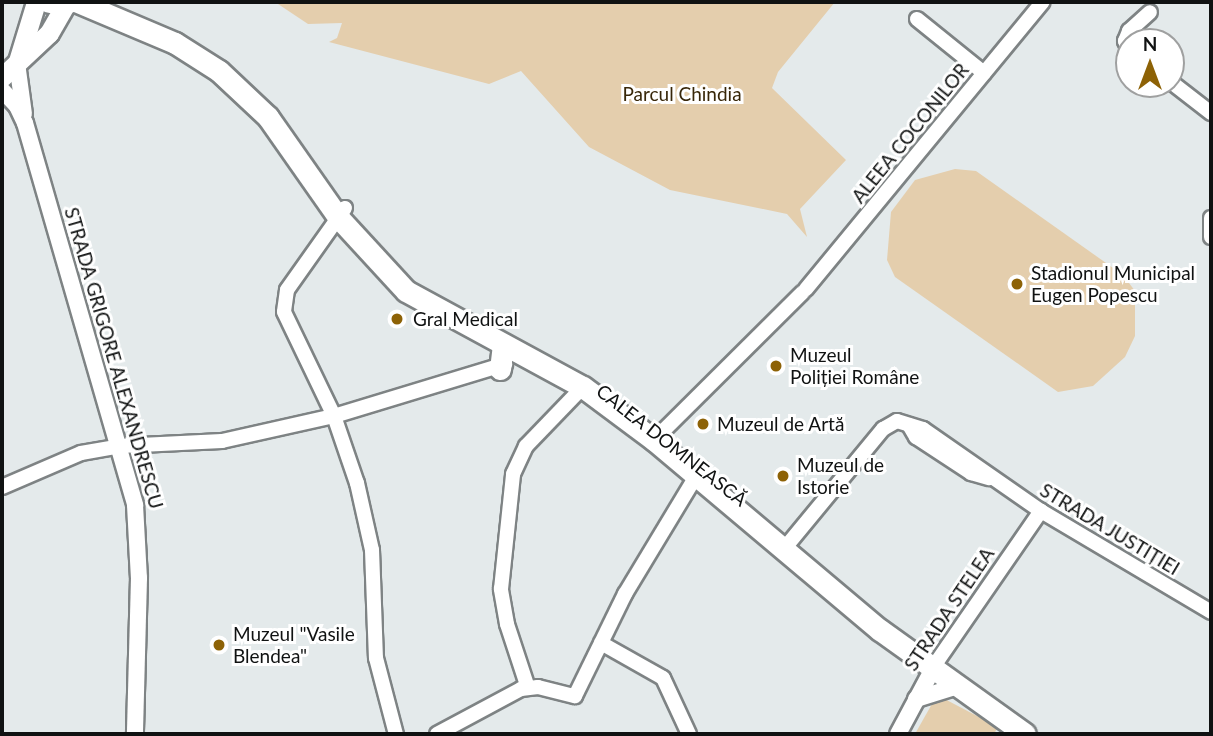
<!DOCTYPE html>
<html>
<head>
<meta charset="utf-8">
<style>
  body { margin:0 }
  #map { position:relative; width:1213px; height:736px; overflow:hidden; background:#e4eaeb; font-family:Lato,sans-serif }
  div>[style] { position:absolute }
  .green>* { inset:0; background:#e4cead }
  .roads { filter:drop-shadow(2px 0 #7e8384) drop-shadow(-2px 0 #7e8384) drop-shadow(0 2px #7e8384) drop-shadow(0 -2px #7e8384) }
  .minor>* { height:14px; margin:-7px; padding:0 7px; transform-origin:7px; border-radius:7px; background:#fff }
  .tertiary>* { height:16px; margin:-8px; padding:0 8px; transform-origin:8px; border-radius:8px; background:#fff }
  .secondary>* { height:19px; margin:-9.5px; padding:0 9.5px; transform-origin:9.5px; border-radius:9.5px; background:#fff }
  .primary>* { height:21px; margin:-10.5px; padding:0 10.5px; transform-origin:10.5px; border-radius:10.5px; background:#fff }
  .dots>* { width:19px; height:19px; translate:-50% -50%; box-sizing:border-box; border:4px solid #fff; border-radius:50% }
  span { translate:-50% -50%; white-space:nowrap; text-align:center; line-height:1.15; -webkit-text-stroke:6px #fff; paint-order:stroke }
  .park-label { font-size:19px; color:#382709 }
  .street-label { font-size:19px; color:#101212 }
  .poi-label { font-size:19px; color:#101212 }
  .left { translate:0 -50%; text-align:left }
  .frame { position:absolute; inset:0; border:4px solid #101212; pointer-events:none }
  .north { position:absolute; left:1115px; top:28px; width:70px; height:70px; box-sizing:border-box; background:#fff; border:2px solid #9fa0a0; border-radius:50%; rotate:0deg; font-size:19px; font-weight:700; line-height:28px; text-align:center; color:#101212 }
  .north::after { content:''; display:block; margin:auto; width:24px; height:32px; background:#8d6206; clip-path:polygon(50% 0,100% 100%,50% 72%,0 100%) }
</style>
</head>
<body>
<div id="map">
  <div class="green">
    <div style="clip-path:polygon(275px 2px,835px 2px,778px 72px,772px 88px,846px 160px,800px 209px,807px 237px,787px 214px,670px 190px,589px 147px,521px 71px,489px 84px,329px 42px,337px 38px,342px 23px,308px 24px)"></div>
    <div style="clip-path:polygon(955px 169px,976px 171px,1123px 275px,1135px 291px,1135px 336px,1125px 357px,1093px 386px,1058px 392px,895px 277px,887px 260px,891px 212px,915px 180px)"></div>
    <div style="clip-path:polygon(937px 695px,998px 727px,994px 734px,915px 734px)"></div>
  </div>
  <div class="roads">
    <div class="minor">
      <div style="left:917px;top:19px;width:86px;rotate:38.9deg"></div>
      <div style="left:1129px;top:50px;width:10px;rotate:-114deg"></div>
      <div style="left:1125px;top:41px;width:11px;rotate:-68deg"></div>
      <div style="left:1129px;top:31px;width:28px;rotate:-42deg"></div>
      <div style="left:1171px;top:82px;width:51px;rotate:37.8deg"></div>
      <div style="left:345px;top:208px;width:100px;rotate:125.3deg"></div>
      <div style="left:287px;top:290px;width:22px;rotate:98deg"></div>
      <div style="left:284px;top:312px;width:115px;rotate:64.3deg"></div>
      <div style="left:334px;top:416px;width:71px;rotate:71.1deg"></div>
      <div style="left:357px;top:483px;width:69px;rotate:77.4deg"></div>
      <div style="left:372px;top:550px;width:108px;rotate:87.9deg"></div>
      <div style="left:376px;top:658px;width:79px;rotate:75.3deg"></div>
      <div style="left:1211px;top:218px;width:19px;rotate:90deg"></div>
      <div style="left:806px;top:289px;width:372px;rotate:-50.5deg"></div>
      <div style="left:909px;top:425px;width:14px;rotate:60deg"></div>
      <div style="left:916px;top:437px;width:66px;rotate:33.2deg"></div>
      <div style="left:971px;top:473px;width:19px;rotate:16deg"></div>
      <div style="left:654px;top:440px;width:209px;rotate:-44.8deg"></div>
      <div style="left:2px;top:487px;width:86px;rotate:-23.3deg"></div>
      <div style="left:81px;top:453px;width:40px;rotate:-10deg"></div>
      <div style="left:120px;top:446px;width:102px;rotate:-2.8deg"></div>
      <div style="left:222px;top:441px;width:115px;rotate:-12.6deg"></div>
      <div style="left:334px;top:416px;width:179px;rotate:-16.9deg"></div>
      <div style="left:784px;top:549px;width:156px;rotate:-50.5deg"></div>
      <div style="left:883px;top:429px;width:16px;rotate:-30deg"></div>
      <div style="left:897px;top:421px;width:27px;rotate:17deg"></div>
      <div style="left:923px;top:429px;width:144px;rotate:34.8deg"></div>
      <div style="left:1041px;top:511px;width:198px;rotate:30.7deg"></div>
      <div style="left:601px;top:643px;width:71px;rotate:29.4deg"></div>
      <div style="left:663px;top:678px;width:62px;rotate:65.1deg"></div>
      <div style="left:936px;top:663px;width:185px;rotate:-55.4deg"></div>
      <div style="left:528px;top:688px;width:67px;rotate:-108.2deg"></div>
      <div style="left:507px;top:624px;width:36px;rotate:-100deg"></div>
      <div style="left:501px;top:589px;width:116px;rotate:-84deg"></div>
      <div style="left:513px;top:474px;width:31px;rotate:-65deg"></div>
      <div style="left:526px;top:446px;width:82px;rotate:-46deg"></div>
      <div style="left:437px;top:734px;width:95px;rotate:-28.2deg"></div>
      <div style="left:521px;top:689px;width:17px;rotate:-7deg"></div>
      <div style="left:538px;top:687px;width:38px;rotate:14deg"></div>
      <div style="left:575px;top:696px;width:114px;rotate:-63.9deg"></div>
      <div style="left:625px;top:594px;width:147px;rotate:-58.9deg"></div>
    </div>
    <div class="tertiary">
      <div style="left:17px;top:63px;width:51px;rotate:82.2deg"></div>
      <div style="left:2px;top:90px;width:22px;rotate:47deg"></div>
      <div style="left:17px;top:106px;width:19px;rotate:65deg"></div>
      <div style="left:25px;top:123px;width:398px;rotate:73.9deg"></div>
      <div style="left:135px;top:505px;width:73px;rotate:86.9deg"></div>
      <div style="left:139px;top:578px;width:156px;rotate:91.5deg"></div>
      <div style="left:916px;top:699px;width:41px;rotate:-17.1deg"></div>
      <div style="left:898px;top:734px;width:81px;rotate:-61.8deg"></div>
    </div>
    <div class="secondary">
      <div style="left:18px;top:61px;width:62px;rotate:-73deg"></div>
      <div style="left:2px;top:77px;width:64px;rotate:-43.1deg"></div>
      <div style="left:49px;top:33px;width:34px;rotate:-60deg"></div>
    </div>
    <div class="primary">
      <div style="left:49px;top:2px;width:20px"></div>
      <div style="left:78px;top:2px;width:105px;rotate:22.9deg"></div>
      <div style="left:175px;top:43px;width:52px;rotate:32.5deg"></div>
      <div style="left:219px;top:71px;width:67px;rotate:43.2deg"></div>
      <div style="left:268px;top:117px;width:122px;rotate:55deg"></div>
      <div style="left:338px;top:217px;width:100px;rotate:47.4deg"></div>
      <div style="left:406px;top:291px;width:201px;rotate:28.5deg"></div>
      <div style="left:583px;top:387px;width:89px;rotate:36.7deg"></div>
      <div style="left:654px;top:440px;width:295px;rotate:40.1deg"></div>
      <div style="left:880px;top:630px;width:178px;rotate:35.6deg"></div>
      <div style="left:500px;top:369px;width:25px;rotate:-83deg"></div>
    </div>
  </div>
  <div class="dots">
    <div style="left:1017px;top:284px;background:#8d6206"></div>
    <div style="left:397px;top:319px;background:#8d6206"></div>
    <div style="left:776px;top:366px;background:#8d6206"></div>
    <div style="left:703px;top:424px;background:#8d6206"></div>
    <div style="left:783px;top:476px;background:#8d6206"></div>
    <div style="left:219px;top:645px;background:#8d6206"></div>
  </div>
  <div class="park-label">
    <span style="left:682px;top:94px">Parcul Chindia</span>
  </div>
  <div class="street-label">
    <span style="left:910px;top:133px;rotate:-51deg">ALEEA COCONILOR</span>
    <span style="left:114px;top:358px;rotate:74deg">STRADA GRIGORE ALEXANDRESCU</span>
    <span style="left:672px;top:445px;rotate:38deg">CALEA DOMNEASCĂ</span>
    <span style="left:1110px;top:529px;rotate:31deg">STRADA JUSTIȚIEI</span>
    <span style="left:949px;top:609px;rotate:-56deg">STRADA STELEA</span>
  </div>
  <div class="poi-label">
    <span class="left" style="left:1031px;top:284px">Stadionul Municipal<br>Eugen Popescu</span>
    <span class="left" style="left:413px;top:319px">Gral Medical</span>
    <span class="left" style="left:790px;top:366px">Muzeul<br>Poliției Române</span>
    <span class="left" style="left:717px;top:424px">Muzeul de Artă</span>
    <span class="left" style="left:797px;top:476px">Muzeul de<br>Istorie</span>
    <span class="left" style="left:233px;top:645px">Muzeul "Vasile<br>Blendea"</span>
  </div>
  <div class="frame"></div>
  <div class="north">N</div>
</div>
</body>
</html>
